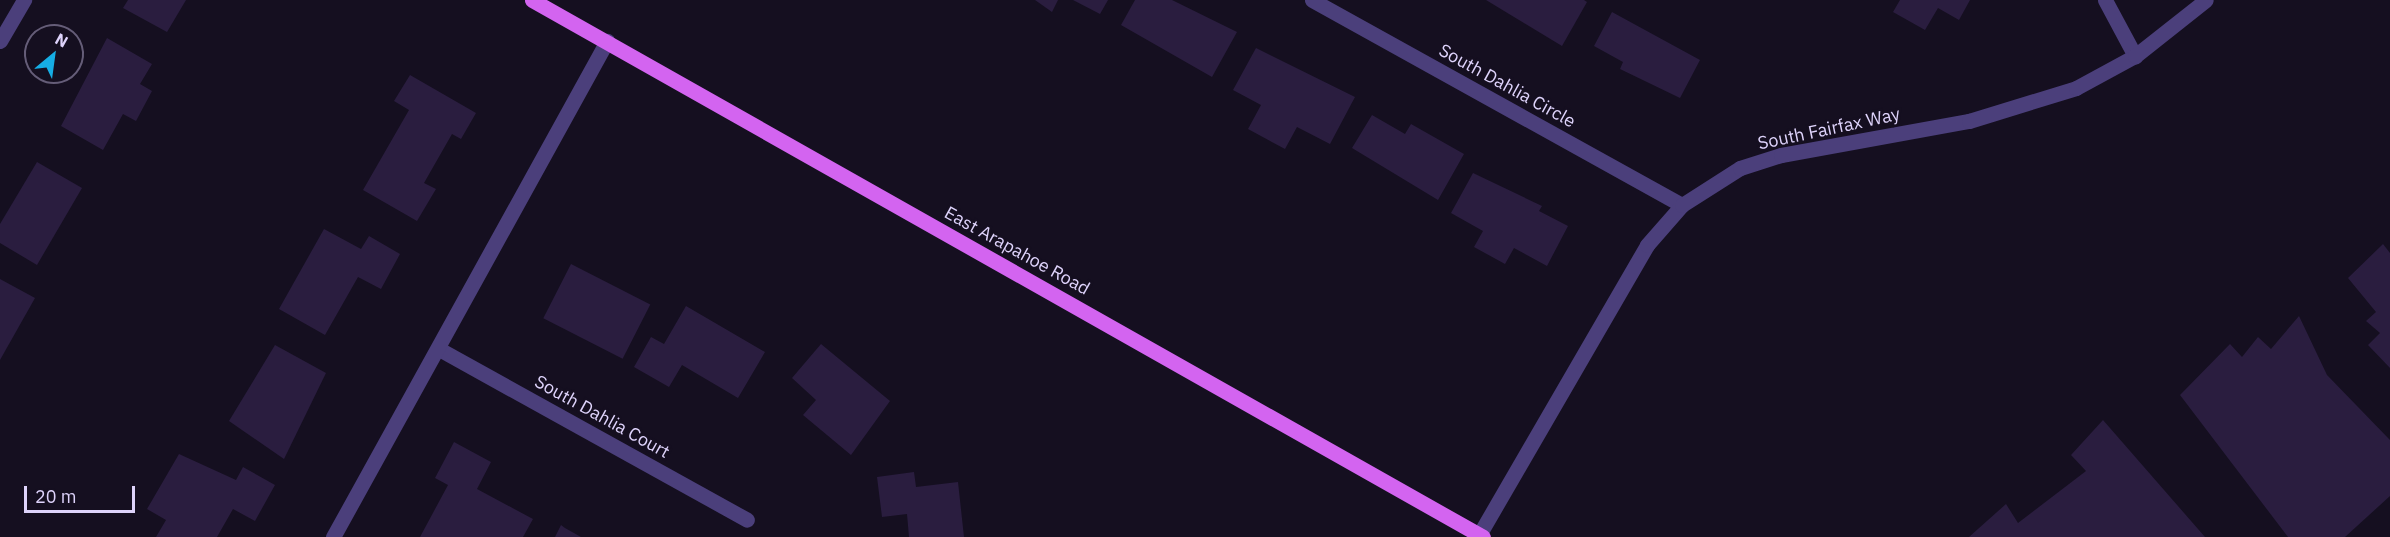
<!DOCTYPE html>
<html>
<head>
<meta charset="utf-8">
<style>
  body { margin:0 }
  #map { position:relative; width:2390px; height:537px; overflow:hidden; background:#150f20; font-family:"IBM Plex Sans",sans-serif }
  div>[style] { position:absolute }
  .building>* { inset:0; background:#2a1d3f; transform-origin:0 0 }
  .minor>* { height:15px; margin:-7.5px; padding:0 7.5px; transform-origin:7.5px; border-radius:7.5px; background:#4b3f7b }
  .primary>* { height:15px; margin:-7.5px; padding:0 7.5px; transform-origin:7.5px; border-radius:7.5px; background:#d364f0 }
  span { translate:-50% -50%; white-space:nowrap; text-align:center; line-height:1.15; -webkit-text-stroke:5px #150f20; paint-order:stroke }
  .street-label { font-size:18px; color:#ded3fb }
  .north { position:absolute; left:24px; top:24px; width:60px; height:60px; box-sizing:border-box; background:#150f20; border:2px solid #655d78; border-radius:50%; rotate:29deg; font-size:16px; font-weight:700; line-height:24px; text-align:center; color:#ded3fb }
  .north::after { content:''; display:block; margin:auto; width:21px; height:27px; background:#16ade4; clip-path:polygon(50% 0,100% 100%,50% 72%,0 100%) }
  .scale { position:absolute; left:24px; top:486px; width:111px; height:27px; box-sizing:border-box; border:3px solid #ded3fb; border-top:0; padding-left:8px; font-size:18px; line-height:21px; white-space:nowrap; color:#ded3fb; -webkit-text-stroke:4px #150f20; paint-order:stroke }
</style>
</head>
<body>
<div id="map">
  <div class="building">
    <div style="clip-path:polygon(128px 0,186px 0,167px 32px,123px 8px)"></div>
    <div style="clip-path:polygon(1035px 0,1058px 0,1052px 12px)"></div>
    <div style="clip-path:polygon(1073px 0,1108px 0,1100px 14px)"></div>
    <div style="clip-path:polygon(1135px 0,1172px 0,1237px 32px,1212px 77px,1121px 25px)"></div>
    <div style="clip-path:polygon(1486px 0,1584px 0,1587px 2px,1562px 46px)"></div>
    <div style="clip-path:polygon(1900px 0,1970px 0,1959px 20px,1938px 8px,1925px 30px,1893px 12px)"></div>
    <div style="clip-path:polygon(1612px 12px,1700px 60px,1680px 98px,1620px 69px,1623px 62px,1594px 46px)"></div>
    <div style="clip-path:polygon(107px 38px,152px 64px,140px 84px,152px 91px,136px 121px,123px 114px,103px 150px,61px 126px)"></div>
    <div style="clip-path:polygon(1256px 48px,1355px 97px,1330px 144px,1297px 127px,1285px 149px,1248px 129px,1261px 105px,1233px 90px)"></div>
    <div style="clip-path:polygon(410px 75px,476px 113px,461px 139px,452px 134px,424px 183px,436px 189px,417px 221px,363px 190px,409px 110px,394px 101px)"></div>
    <div style="clip-path:polygon(1372px 115px,1405px 134px,1411px 124px,1464px 154px,1438px 200px,1352px 148px)"></div>
    <div style="clip-path:polygon(37px 162px,82px 188px,37px 265px,0 243px,0 224px)"></div>
    <div style="clip-path:polygon(1473px 173px,1542px 206px,1539px 211px,1568px 226px,1547px 266px,1514px 248px,1505px 264px,1474px 247px,1483px 231px,1451px 213px)"></div>
    <div style="clip-path:polygon(324px 229px,361px 249px,369px 236px,400px 254px,381px 289px,358px 277px,325px 335px,279px 309px)"></div>
    <div style="clip-path:polygon(2383px 244px,2390px 253px,2390px 368px,2368px 345px,2380px 333px,2366px 321px,2376px 312px,2348px 278px)"></div>
    <div style="left:571px;top:264px;width:89px;height:61px;rotate:27deg"></div>
    <div style="clip-path:polygon(0 279px,35px 298px,0 360px)"></div>
    <div style="clip-path:polygon(686px 306px,765px 352px,738px 398px,682px 365px,669px 387px,634px 367px,651px 337px,664px 344px)"></div>
    <div style="clip-path:polygon(2299px 316px,2327px 375px,2390px 440px,2390px 496px,2345px 537px,2288px 537px,2180px 395px,2230px 344px,2242px 357px,2258px 337px,2271px 349px)"></div>
    <div style="clip-path:polygon(821px 344px,890px 401px,851px 455px,803px 415px,816px 400px,792px 378px)"></div>
    <div style="clip-path:polygon(275px 345px,326px 373px,284px 459px,229px 421px)"></div>
    <div style="clip-path:polygon(2103px 420px,2205px 537px,1969px 537px,2006px 504px,2018px 523px,2086px 471px,2071px 455px)"></div>
    <div style="clip-path:polygon(454px 442px,491px 462px,477px 489px,533px 519px,523px 537px,420px 537px,448px 485px,435px 478px)"></div>
    <div style="clip-path:polygon(179px 454px,236px 480px,243px 467px,275px 485px,255px 521px,233px 509px,217px 537px,156px 537px,166px 520px,147px 509px)"></div>
    <div style="clip-path:polygon(914px 472px,916px 487px,958px 482px,964px 537px,909px 537px,907px 514px,882px 517px,877px 477px)"></div>
    <div style="clip-path:polygon(561px 525px,565px 528px,581px 537px,555px 537px)"></div>
  </div>
  <div class="minor">
    <div style="left:1312px;top:0;width:423px;rotate:29deg"></div>
    <div style="left:2105px;top:0;width:64px;rotate:61.8deg"></div>
    <div style="left:0;top:41px;width:48px;rotate:-59.7deg"></div>
    <div style="left:439px;top:349px;width:352px;rotate:29deg"></div>
    <div style="left:1479px;top:535px;width:335px;rotate:-59.9deg"></div>
    <div style="left:1647px;top:245px;width:53px;rotate:-48.8deg"></div>
    <div style="left:1682px;top:205px;width:69px;rotate:-32.5deg"></div>
    <div style="left:1740px;top:168px;width:43px;rotate:-17.6deg"></div>
    <div style="left:1781px;top:155px;width:191px;rotate:-10.3deg"></div>
    <div style="left:1969px;top:121px;width:112px;rotate:-17.1deg"></div>
    <div style="left:2076px;top:88px;width:67px;rotate:-28.5deg"></div>
    <div style="left:2135px;top:56px;width:90px;rotate:-38.3deg"></div>
    <div style="left:333px;top:537px;width:567px;rotate:-61.08deg"></div>
  </div>
  <div class="primary">
    <div style="left:532px;top:0;width:1092px;rotate:29.45deg"></div>
  </div>
  <div class="street-label">
    <span style="left:1507px;top:86px;rotate:29deg">South Dahlia Circle</span>
    <span style="left:1829px;top:129px;rotate:-12deg">South Fairfax Way</span>
    <span style="left:1017px;top:251px;rotate:29deg">East Arapahoe Road</span>
    <span style="left:602px;top:417px;rotate:29deg">South Dahlia Court</span>
  </div>
  <div class="north">N</div>
  <div class="scale">20 m</div>
</div>
</body>
</html>
